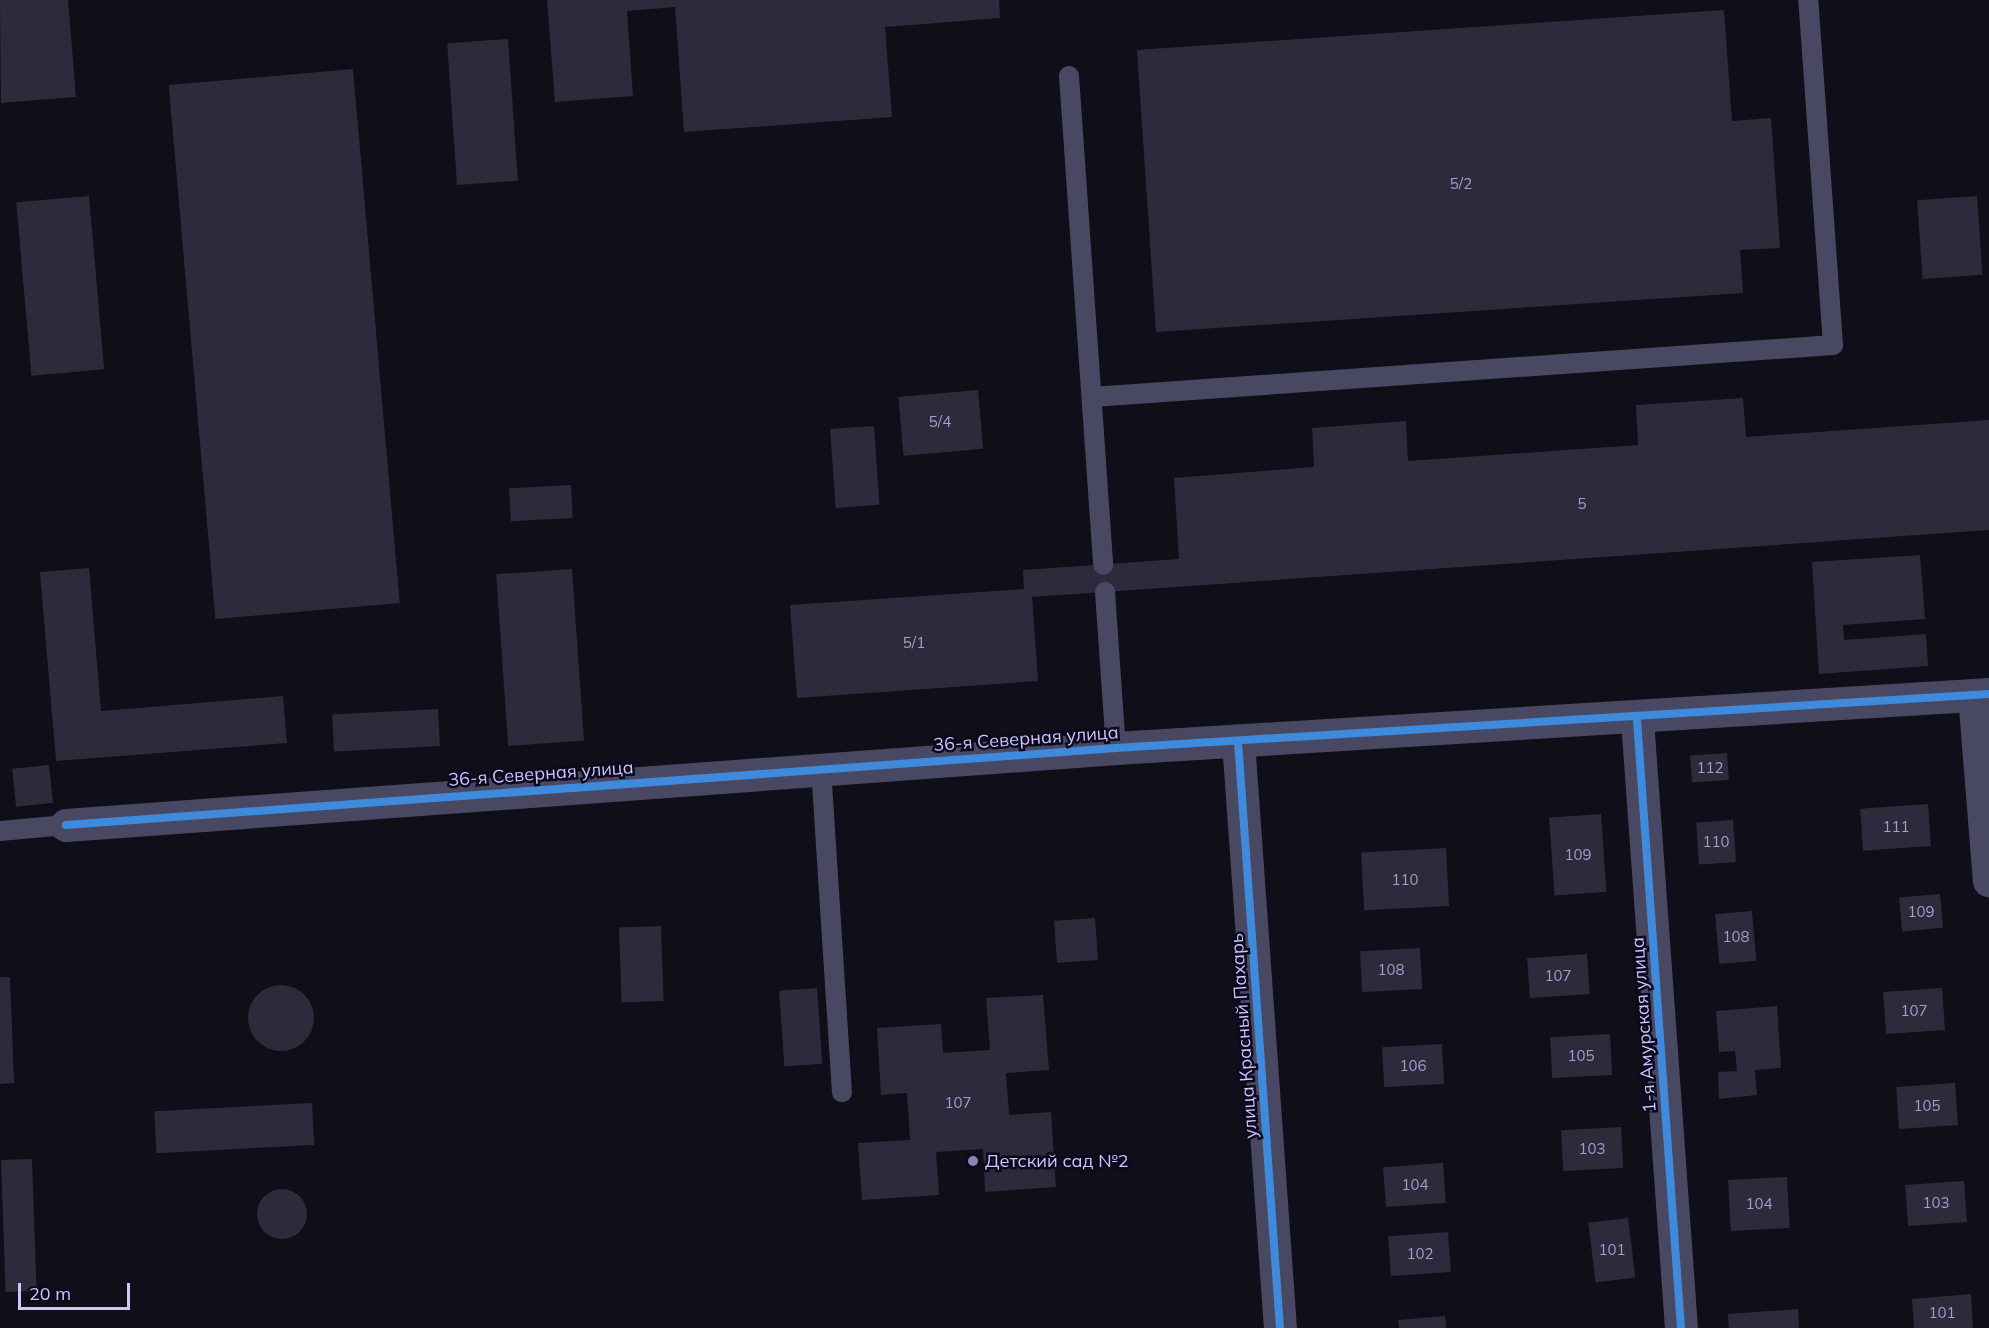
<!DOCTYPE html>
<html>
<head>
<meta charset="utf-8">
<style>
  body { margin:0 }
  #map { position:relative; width:1989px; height:1328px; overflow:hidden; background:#100e18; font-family:Mulish,sans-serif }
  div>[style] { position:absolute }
  .building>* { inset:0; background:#2e2a3c; transform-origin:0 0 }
  .round { border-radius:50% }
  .service>* { height:20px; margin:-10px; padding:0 10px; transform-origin:10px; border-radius:10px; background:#494862 }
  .minor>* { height:33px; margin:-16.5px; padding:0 16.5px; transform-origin:16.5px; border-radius:16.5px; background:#494862 }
  .cycleway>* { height:8px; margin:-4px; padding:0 4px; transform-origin:4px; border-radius:4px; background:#408adc }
  .dots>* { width:16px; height:16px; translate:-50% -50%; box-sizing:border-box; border:3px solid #0c091d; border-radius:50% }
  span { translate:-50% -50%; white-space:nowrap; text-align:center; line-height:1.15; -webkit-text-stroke:5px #0c091d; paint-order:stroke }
  .number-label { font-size:15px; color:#a49ece }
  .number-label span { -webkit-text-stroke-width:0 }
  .street-label { font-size:18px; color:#ccc5ff }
  .poi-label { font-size:18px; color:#ccc5ff }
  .left { translate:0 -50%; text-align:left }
  .scale { position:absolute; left:18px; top:1283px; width:112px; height:27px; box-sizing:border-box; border:3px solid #ccc5ff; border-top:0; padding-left:8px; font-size:18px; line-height:21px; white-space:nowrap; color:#ccc5ff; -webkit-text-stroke:4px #0c091d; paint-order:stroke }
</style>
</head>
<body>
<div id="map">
  <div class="building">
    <div style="clip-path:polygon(0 0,68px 0,76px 97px,1px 103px)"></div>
    <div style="clip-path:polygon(547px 0,999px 0,1000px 18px,885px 27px,892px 117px,684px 132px,675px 7px,627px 11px,633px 96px,555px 102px)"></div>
    <div style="clip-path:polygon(1724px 10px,1732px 121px,1771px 118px,1780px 248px,1740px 250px,1743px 293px,1156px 332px,1137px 50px)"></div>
    <div style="left:508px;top:39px;width:142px;height:61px;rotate:86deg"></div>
    <div style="left:353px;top:69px;width:536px;height:185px;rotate:85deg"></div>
    <div style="left:89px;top:196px;width:174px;height:73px;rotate:85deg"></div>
    <div style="left:1977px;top:196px;width:79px;height:60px;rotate:86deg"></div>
    <div style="left:978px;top:390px;width:59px;height:80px;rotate:85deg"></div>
    <div style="clip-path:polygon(1743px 398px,1746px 437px,1989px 420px,1989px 530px,1032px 597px,1038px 681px,797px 698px,790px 605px,1024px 589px,1023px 570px,1179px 559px,1174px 478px,1314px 467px,1312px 428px,1406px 421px,1408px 461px,1638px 445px,1636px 405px)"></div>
    <div style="left:874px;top:426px;width:79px;height:44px;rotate:86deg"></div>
    <div style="left:571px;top:485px;width:33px;height:62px;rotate:87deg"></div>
    <div style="clip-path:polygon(1920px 555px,1925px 619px,1843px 625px,1844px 640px,1926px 634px,1928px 666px,1819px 674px,1812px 562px)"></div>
    <div style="clip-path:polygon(89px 568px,101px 711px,283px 696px,287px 743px,56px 761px,40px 572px)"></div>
    <div style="left:572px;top:569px;width:172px;height:76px;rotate:86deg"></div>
    <div style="left:438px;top:709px;width:37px;height:106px;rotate:87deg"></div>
    <div style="left:1727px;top:753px;width:27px;height:37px;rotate:86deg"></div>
    <div style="left:49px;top:765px;width:38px;height:37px;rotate:84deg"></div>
    <div style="left:1928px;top:804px;width:42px;height:68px;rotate:86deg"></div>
    <div style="left:1601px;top:814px;width:78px;height:52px;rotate:86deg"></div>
    <div style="left:1733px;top:820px;width:42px;height:37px;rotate:86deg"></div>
    <div style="left:1446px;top:848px;width:58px;height:85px;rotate:87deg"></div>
    <div style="left:1940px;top:894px;width:34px;height:41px;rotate:85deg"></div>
    <div style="left:1752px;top:911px;width:50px;height:37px;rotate:85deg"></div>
    <div style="left:1095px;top:918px;width:42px;height:41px;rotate:86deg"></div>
    <div style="left:661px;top:926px;width:75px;height:42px;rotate:88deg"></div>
    <div style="left:1420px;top:948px;width:41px;height:60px;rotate:87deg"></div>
    <div style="left:1587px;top:954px;width:40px;height:60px;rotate:86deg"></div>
    <div style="clip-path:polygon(0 977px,10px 977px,14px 1083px,0 1084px)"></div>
    <div class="round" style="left:248px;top:985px;width:66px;height:66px"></div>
    <div style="left:817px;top:988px;width:76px;height:38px;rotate:86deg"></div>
    <div style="left:1942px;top:988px;width:42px;height:59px;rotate:86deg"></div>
    <div style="clip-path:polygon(1043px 995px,1049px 1070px,1006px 1073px,1009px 1115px,1051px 1112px,1056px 1187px,985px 1192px,983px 1149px,936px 1152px,939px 1195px,862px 1200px,858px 1143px,910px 1140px,907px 1093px,881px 1095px,877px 1028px,941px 1024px,943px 1053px,990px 1050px,986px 998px)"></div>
    <div style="clip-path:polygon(1777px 1006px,1781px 1068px,1755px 1070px,1757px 1095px,1719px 1099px,1718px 1072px,1737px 1071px,1735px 1051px,1719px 1052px,1716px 1011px)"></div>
    <div style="left:1610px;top:1034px;width:41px;height:60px;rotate:87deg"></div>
    <div style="left:1442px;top:1044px;width:40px;height:60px;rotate:87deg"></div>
    <div style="left:1955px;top:1083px;width:42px;height:59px;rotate:86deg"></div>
    <div style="left:312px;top:1103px;width:42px;height:158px;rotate:87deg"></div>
    <div style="left:1621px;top:1127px;width:41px;height:60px;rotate:87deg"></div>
    <div style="left:32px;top:1159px;width:132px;height:31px;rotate:88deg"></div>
    <div style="left:1443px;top:1163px;width:40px;height:60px;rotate:86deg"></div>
    <div style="left:1787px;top:1177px;width:51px;height:59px;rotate:87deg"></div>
    <div style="left:1964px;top:1181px;width:41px;height:59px;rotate:86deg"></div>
    <div class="round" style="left:257px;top:1189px;width:50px;height:50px"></div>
    <div style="left:1628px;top:1218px;width:60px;height:40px;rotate:83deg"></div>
    <div style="left:1448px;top:1232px;width:40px;height:60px;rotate:86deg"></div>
    <div style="clip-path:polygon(1971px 1294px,1973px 1328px,1914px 1328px,1912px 1299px)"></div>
    <div style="clip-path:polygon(1798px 1309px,1799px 1328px,1729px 1328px,1728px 1314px)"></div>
    <div style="clip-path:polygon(1445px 1316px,1446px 1328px,1399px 1328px,1398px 1320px)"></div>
  </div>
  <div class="service">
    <div style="left:1069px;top:76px;width:490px;rotate:86deg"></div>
    <div style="left:1092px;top:397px;width:743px;rotate:-4.01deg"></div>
    <div style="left:1833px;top:345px;width:346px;rotate:-94.1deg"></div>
    <div style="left:1105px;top:592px;width:156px;rotate:86deg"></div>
    <div style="left:821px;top:768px;width:325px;rotate:86.3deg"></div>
    <div style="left:0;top:831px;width:66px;rotate:-5.2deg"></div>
  </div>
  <div class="minor">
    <div style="left:1974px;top:695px;width:186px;rotate:85.4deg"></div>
    <div style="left:1637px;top:720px;width:610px;rotate:85.86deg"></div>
    <div style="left:1238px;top:741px;width:589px;rotate:85.91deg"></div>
    <div style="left:66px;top:825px;width:1053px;rotate:-4.19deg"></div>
    <div style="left:1116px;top:748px;width:875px;rotate:-3.54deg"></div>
  </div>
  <div class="cycleway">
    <div style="left:1637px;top:720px;width:610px;rotate:85.86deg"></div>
    <div style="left:1238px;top:741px;width:589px;rotate:85.91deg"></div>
    <div style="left:66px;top:825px;width:1053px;rotate:-4.19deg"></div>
    <div style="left:1116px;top:748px;width:875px;rotate:-3.54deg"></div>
  </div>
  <div class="dots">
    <div style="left:973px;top:1161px;background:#8a85ae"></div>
  </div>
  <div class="number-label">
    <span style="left:1461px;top:184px">5/2</span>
    <span style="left:940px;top:422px">5/4</span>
    <span style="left:1582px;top:504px">5</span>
    <span style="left:914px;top:643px">5/1</span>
    <span style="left:1710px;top:768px">112</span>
    <span style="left:1896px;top:827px">111</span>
    <span style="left:1716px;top:842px">110</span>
    <span style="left:1578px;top:855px">109</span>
    <span style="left:1405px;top:880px">110</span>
    <span style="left:1921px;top:912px">109</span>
    <span style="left:1736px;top:937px">108</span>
    <span style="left:1391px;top:970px">108</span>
    <span style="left:1558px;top:976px">107</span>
    <span style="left:1914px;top:1011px">107</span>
    <span style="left:1581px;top:1056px">105</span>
    <span style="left:1413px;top:1066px">106</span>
    <span style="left:958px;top:1103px">107</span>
    <span style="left:1927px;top:1106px">105</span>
    <span style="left:1592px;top:1149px">103</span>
    <span style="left:1415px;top:1185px">104</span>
    <span style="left:1936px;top:1203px">103</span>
    <span style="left:1759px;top:1204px">104</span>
    <span style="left:1612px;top:1250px">101</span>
    <span style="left:1420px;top:1254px">102</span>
    <span style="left:1942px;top:1313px">101</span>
  </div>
  <div class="street-label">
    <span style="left:1026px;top:739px;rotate:-4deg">36-я Северная улица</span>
    <span style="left:541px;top:774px;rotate:-4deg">36-я Северная улица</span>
    <span style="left:1644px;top:1025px;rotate:-94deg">1-я Амурская улица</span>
    <span style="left:1244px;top:1036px;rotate:-94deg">улица Красный Пахарь</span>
  </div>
  <div class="poi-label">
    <span class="left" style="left:985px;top:1161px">Детский сад №2</span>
  </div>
  <div class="scale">20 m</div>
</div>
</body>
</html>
